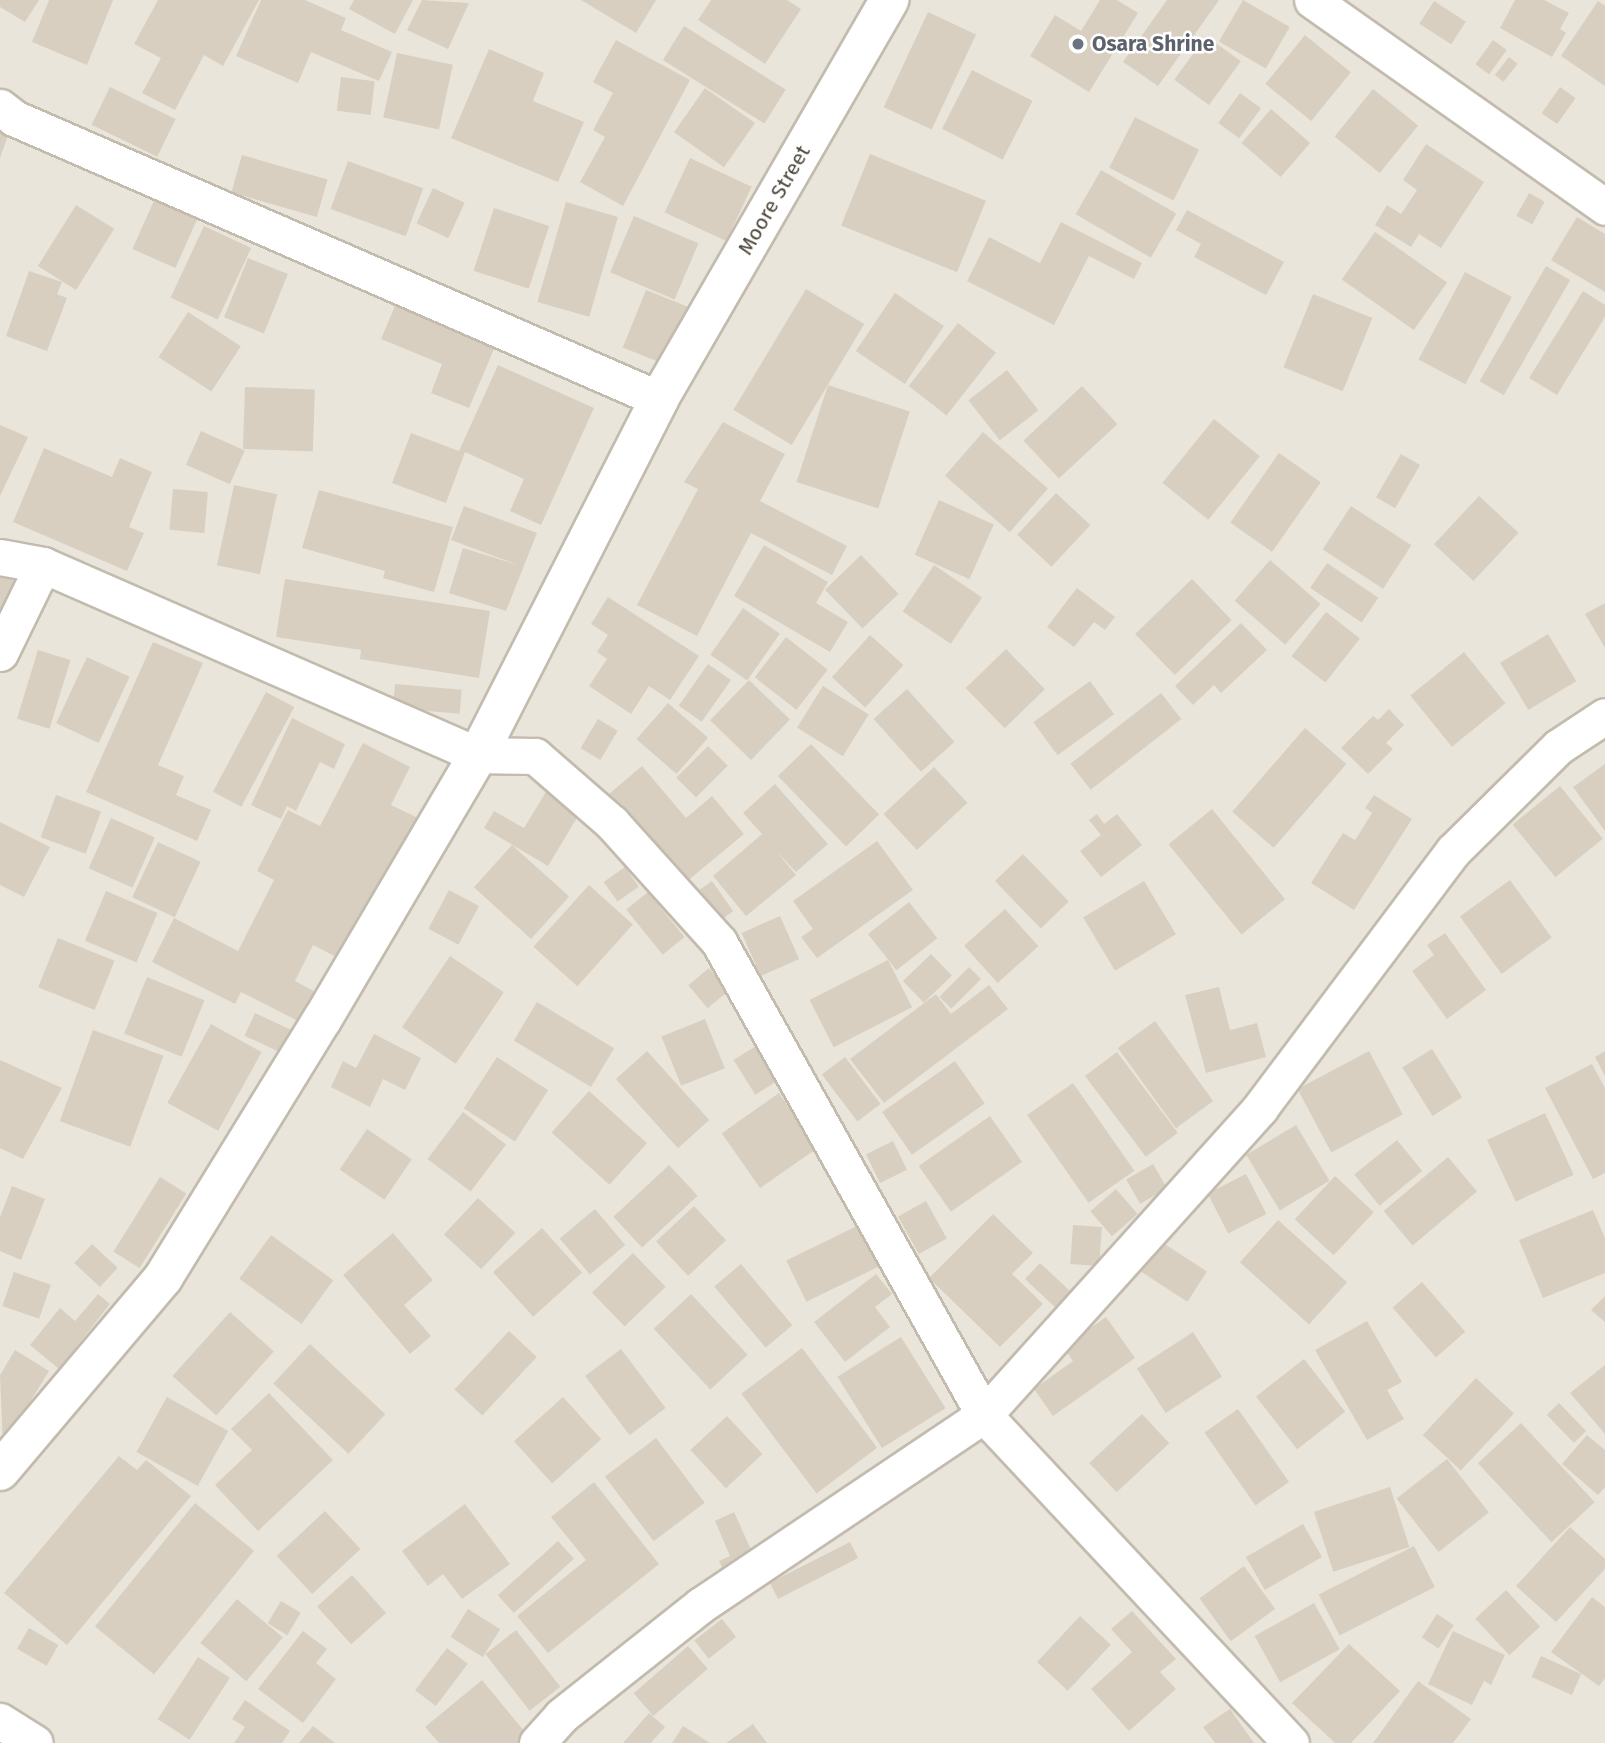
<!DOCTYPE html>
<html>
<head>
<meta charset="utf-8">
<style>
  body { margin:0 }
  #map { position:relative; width:1605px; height:1743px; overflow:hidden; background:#f6f3ec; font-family:"Fira Sans",sans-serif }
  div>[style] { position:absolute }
  .residential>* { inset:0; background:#eae5da; transform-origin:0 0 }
  .building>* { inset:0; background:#d8cfc1; transform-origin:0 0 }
  .roads { filter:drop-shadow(2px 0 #c2bbae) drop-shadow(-2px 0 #c2bbae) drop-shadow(0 2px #c2bbae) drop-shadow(0 -2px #c2bbae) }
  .minor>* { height:35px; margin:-17.5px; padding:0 17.5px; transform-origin:17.5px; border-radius:17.5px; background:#fff }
  .tertiary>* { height:38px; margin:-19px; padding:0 19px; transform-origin:19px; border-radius:19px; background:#fff }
  .dots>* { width:19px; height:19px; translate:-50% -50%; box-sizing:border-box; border:4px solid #fff; border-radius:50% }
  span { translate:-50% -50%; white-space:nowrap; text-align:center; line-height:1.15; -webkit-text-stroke:5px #fff; paint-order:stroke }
  .worship-label { font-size:21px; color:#5b616d; font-weight:700 }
  .left { translate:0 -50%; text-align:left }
  .street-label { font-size:21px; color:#4b4439 }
</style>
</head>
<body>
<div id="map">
  <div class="residential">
    <div style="left:0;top:0;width:1605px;height:1743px"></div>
  </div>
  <div class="building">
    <div style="clip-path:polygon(0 0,39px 0,25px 22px,0 7px)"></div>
    <div style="clip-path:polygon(49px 0,113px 0,87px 65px,32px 42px)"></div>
    <div style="clip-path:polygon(158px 0,259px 0,223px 66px,204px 55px,175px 110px,142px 93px,161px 58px,134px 44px)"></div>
    <div style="clip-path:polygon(261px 0,305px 0,346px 18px,341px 30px,392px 52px,379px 81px,311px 52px,298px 83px,236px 56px)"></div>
    <div style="clip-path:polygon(354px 0,413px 0,395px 34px,349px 9px)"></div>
    <div style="clip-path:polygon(422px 0,469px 3px,448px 49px,407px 30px)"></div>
    <div style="clip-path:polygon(581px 0,656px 0,636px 33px)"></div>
    <div style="clip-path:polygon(711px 0,787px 0,801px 9px,765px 64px,698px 20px)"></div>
    <div style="clip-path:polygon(1100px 0,1117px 0,1138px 13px,1089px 92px,1030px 56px,1055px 15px,1081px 31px)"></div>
    <div style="clip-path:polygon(1167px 0,1219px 0,1158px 86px,1123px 62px)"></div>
    <div style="left:1243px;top:0;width:54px;height:48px;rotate:30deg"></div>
    <div style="clip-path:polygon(1515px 0,1544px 0,1569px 13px,1560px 29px,1566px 33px,1552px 57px,1500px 28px)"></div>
    <div style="left:1434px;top:1px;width:38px;height:27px;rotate:33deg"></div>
    <div style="clip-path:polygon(1598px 1px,1605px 6px,1605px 86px,1561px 56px)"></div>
    <div style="left:928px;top:12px;width:53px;height:105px;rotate:25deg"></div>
    <div style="left:684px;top:26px;width:120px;height:40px;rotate:32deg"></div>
    <div style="left:1305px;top:35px;width:59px;height:63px;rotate:39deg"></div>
    <div style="left:1206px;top:36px;width:43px;height:54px;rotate:36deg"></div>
    <div style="clip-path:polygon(616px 40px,690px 80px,623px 206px,580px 182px,605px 137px,593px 130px,613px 93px,593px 82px)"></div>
    <div style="left:1493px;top:40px;width:17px;height:30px;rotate:36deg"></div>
    <div style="clip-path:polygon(489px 49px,544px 73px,533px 101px,584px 122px,558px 182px,451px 138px)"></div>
    <div style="left:397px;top:53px;width:57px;height:66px;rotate:12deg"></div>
    <div style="left:1509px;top:57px;width:11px;height:23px;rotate:38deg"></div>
    <div style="left:972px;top:70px;width:68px;height:66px;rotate:27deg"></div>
    <div style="left:341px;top:77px;width:34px;height:34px;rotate:7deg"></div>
    <div style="left:110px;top:87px;width:73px;height:42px;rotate:26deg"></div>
    <div style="left:1560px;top:87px;width:19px;height:32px;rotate:35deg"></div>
    <div style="left:705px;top:88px;width:61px;height:54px;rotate:35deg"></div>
    <div style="left:1373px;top:89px;width:58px;height:61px;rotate:39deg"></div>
    <div style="left:1240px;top:93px;width:26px;height:37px;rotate:36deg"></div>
    <div style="left:1271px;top:109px;width:52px;height:45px;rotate:41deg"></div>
    <div style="clip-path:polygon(0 114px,14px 119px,0 158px)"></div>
    <div style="left:1135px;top:117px;width:72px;height:57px;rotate:27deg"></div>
    <div style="clip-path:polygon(1426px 144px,1484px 182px,1441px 248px,1419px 234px,1411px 247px,1375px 225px,1387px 205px,1401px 214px,1417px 190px,1403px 180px)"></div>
    <div style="left:870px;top:154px;width:125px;height:77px;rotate:22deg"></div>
    <div style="left:242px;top:155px;width:89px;height:39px;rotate:16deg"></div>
    <div style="left:690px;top:158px;width:68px;height:60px;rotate:25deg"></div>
    <div style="left:348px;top:161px;width:80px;height:51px;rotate:20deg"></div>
    <div style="left:1101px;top:170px;width:87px;height:51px;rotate:30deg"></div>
    <div style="left:433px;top:188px;width:35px;height:39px;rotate:25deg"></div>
    <div style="left:1529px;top:193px;width:18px;height:26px;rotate:29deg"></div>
    <div style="left:156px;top:196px;width:47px;height:58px;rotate:24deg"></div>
    <div style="left:566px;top:202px;width:54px;height:104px;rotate:16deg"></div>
    <div style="left:76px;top:205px;width:45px;height:72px;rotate:32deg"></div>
    <div style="left:494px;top:208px;width:58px;height:66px;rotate:18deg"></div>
    <div style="clip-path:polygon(1187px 210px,1284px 262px,1266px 295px,1194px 257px,1201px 244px,1176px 230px)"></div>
    <div style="left:634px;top:216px;width:70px;height:61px;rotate:23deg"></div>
    <div style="clip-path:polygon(1577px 217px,1605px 234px,1605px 292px,1551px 260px)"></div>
    <div style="clip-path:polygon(1061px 222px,1142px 263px,1134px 279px,1089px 256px,1054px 325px,967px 281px,989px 237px,1040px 263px)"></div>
    <div style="left:204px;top:226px;width:52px;height:79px;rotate:25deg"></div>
    <div style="left:1375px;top:232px;width:88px;height:58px;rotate:35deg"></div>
    <div style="left:248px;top:258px;width:43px;height:64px;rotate:22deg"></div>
    <div style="left:1546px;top:266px;width:28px;height:133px;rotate:30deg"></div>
    <div style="clip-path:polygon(29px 271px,62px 282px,57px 294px,67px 298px,47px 351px,6px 336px)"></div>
    <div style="left:1465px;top:272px;width:53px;height:99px;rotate:28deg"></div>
    <div style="left:806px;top:289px;width:68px;height:141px;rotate:31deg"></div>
    <div style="left:646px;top:290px;width:45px;height:62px;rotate:22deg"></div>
    <div style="clip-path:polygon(1583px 291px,1605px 305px,1605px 317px,1557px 395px,1529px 378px)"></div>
    <div style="left:895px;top:293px;width:59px;height:70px;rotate:34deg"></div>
    <div style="left:1313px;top:294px;width:64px;height:79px;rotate:22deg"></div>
    <div style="clip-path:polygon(397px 301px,497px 342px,469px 408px,431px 393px,442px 364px,381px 339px)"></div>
    <div style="left:188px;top:312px;width:63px;height:54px;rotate:33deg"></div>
    <div style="left:958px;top:323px;width:48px;height:80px;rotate:38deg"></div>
    <div style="clip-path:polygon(498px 365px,594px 408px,541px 525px,510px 511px,524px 479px,465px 452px,446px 503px,392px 483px,411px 433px,459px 451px)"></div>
    <div style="left:1007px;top:370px;width:51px;height:49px;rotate:52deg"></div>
    <div style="left:828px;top:385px;width:86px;height:102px;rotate:18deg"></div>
    <div style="left:1082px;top:386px;width:52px;height:80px;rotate:47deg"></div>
    <div style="left:245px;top:387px;width:70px;height:62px;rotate:2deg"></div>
    <div style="left:1214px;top:419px;width:59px;height:82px;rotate:39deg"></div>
    <div style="clip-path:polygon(723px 422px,785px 454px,760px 501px,847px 546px,832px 575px,751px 533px,697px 636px,637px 605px,698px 489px,684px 482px)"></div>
    <div style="clip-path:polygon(0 425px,28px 437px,0 496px)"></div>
    <div style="left:201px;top:431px;width:48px;height:37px;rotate:24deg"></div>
    <div style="left:983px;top:432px;width:86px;height:58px;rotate:41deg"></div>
    <div style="clip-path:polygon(44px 448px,112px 477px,120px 458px,152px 472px,129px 527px,144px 533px,127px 571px,13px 522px)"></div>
    <div style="left:1279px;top:453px;width:51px;height:85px;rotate:35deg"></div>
    <div style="left:1401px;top:454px;width:22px;height:50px;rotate:30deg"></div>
    <div style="left:234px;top:485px;width:44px;height:82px;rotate:12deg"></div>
    <div style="left:173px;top:489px;width:35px;height:41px;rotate:5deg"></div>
    <div style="clip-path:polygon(319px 490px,453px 527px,434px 592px,383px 578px,385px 571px,302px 548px)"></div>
    <div style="left:1056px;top:493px;width:47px;height:57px;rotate:43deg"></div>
    <div style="left:1479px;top:496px;width:54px;height:66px;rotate:43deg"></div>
    <div style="left:939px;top:500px;width:60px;height:60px;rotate:24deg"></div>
    <div style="clip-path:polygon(464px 506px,537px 533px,506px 611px,449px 593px,463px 548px,518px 565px,451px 540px)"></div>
    <div style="left:1351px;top:506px;width:72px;height:52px;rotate:33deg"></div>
    <div style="clip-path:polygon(764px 545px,828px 582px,816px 603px,848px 622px,830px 652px,734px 596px)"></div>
    <div style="left:861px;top:555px;width:54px;height:50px;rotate:46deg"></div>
    <div style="left:1270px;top:560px;width:67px;height:54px;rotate:41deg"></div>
    <div style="left:1327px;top:563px;width:62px;height:30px;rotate:34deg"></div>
    <div style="left:934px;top:565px;width:58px;height:56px;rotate:34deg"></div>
    <div style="clip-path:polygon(0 575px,18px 582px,0 627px)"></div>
    <div style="clip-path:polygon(285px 579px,490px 611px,479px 678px,360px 659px,361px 650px,276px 637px)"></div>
    <div style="left:1192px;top:579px;width:57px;height:79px;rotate:46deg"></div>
    <div style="clip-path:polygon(1077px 588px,1115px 617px,1105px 630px,1094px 622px,1074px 647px,1047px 627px)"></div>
    <div style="clip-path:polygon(608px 597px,699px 656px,670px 700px,649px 686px,631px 714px,589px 686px,607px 659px,597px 652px,608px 635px,591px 624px)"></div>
    <div style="clip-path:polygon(1605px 603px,1605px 648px,1585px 614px)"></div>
    <div style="left:743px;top:608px;width:45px;height:57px;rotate:35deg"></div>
    <div style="left:1326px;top:612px;width:43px;height:56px;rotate:38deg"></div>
    <div style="clip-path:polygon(1241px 623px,1267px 650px,1221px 693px,1214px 685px,1193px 705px,1175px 686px)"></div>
    <div style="left:1548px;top:634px;width:55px;height:56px;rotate:59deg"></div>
    <div style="left:870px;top:635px;width:45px;height:57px;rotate:42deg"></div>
    <div style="left:786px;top:637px;width:53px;height:51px;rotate:38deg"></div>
    <div style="clip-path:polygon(153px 642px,203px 663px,158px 765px,184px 776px,176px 795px,211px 810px,197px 841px,86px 792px)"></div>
    <div style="left:1006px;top:649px;width:56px;height:56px;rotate:46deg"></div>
    <div style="left:38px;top:650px;width:34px;height:72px;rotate:17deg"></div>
    <div style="left:1464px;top:652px;width:66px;height:69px;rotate:51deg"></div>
    <div style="left:87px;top:657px;width:47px;height:73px;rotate:25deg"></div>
    <div style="left:708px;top:664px;width:28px;height:51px;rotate:35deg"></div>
    <div style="left:749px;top:680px;width:57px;height:56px;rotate:44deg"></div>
    <div style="left:1090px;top:681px;width:41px;height:70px;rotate:54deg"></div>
    <div style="left:395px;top:684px;width:67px;height:24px;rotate:5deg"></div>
    <div style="left:823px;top:686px;width:54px;height:49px;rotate:32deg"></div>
    <div style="left:907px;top:689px;width:71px;height:45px;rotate:48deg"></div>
    <div style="left:266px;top:692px;width:32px;height:113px;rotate:28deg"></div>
    <div style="left:1161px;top:693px;width:33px;height:115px;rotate:52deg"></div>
    <div style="left:668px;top:703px;width:53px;height:48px;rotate:41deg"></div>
    <div style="clip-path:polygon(1389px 709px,1404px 725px,1386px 743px,1393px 749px,1368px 774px,1341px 748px,1373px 716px,1378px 720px)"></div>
    <div style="clip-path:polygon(292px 718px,345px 744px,334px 769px,320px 762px,296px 811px,287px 806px,281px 819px,251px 805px)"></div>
    <div style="left:598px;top:719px;width:23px;height:34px;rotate:31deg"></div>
    <div style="left:1305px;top:728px;width:55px;height:111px;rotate:41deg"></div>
    <div style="clip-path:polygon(363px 743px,410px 767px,391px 805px,420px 819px,346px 962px,313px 945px,295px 981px,317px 993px,302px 1023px,241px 992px,235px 1004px,152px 962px,174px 918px,238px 951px,274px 880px,257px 871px,288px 810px,320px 826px)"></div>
    <div style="left:811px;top:744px;width:98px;height:46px;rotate:46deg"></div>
    <div style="left:708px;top:746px;width:28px;height:45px;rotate:45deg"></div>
    <div style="clip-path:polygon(1605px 764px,1605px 831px,1573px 787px)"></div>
    <div style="clip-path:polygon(642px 766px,686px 818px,712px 796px,744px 834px,685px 883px,609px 794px)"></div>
    <div style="left:934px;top:767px;width:49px;height:69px;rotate:47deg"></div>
    <div style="clip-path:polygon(775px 784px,828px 844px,796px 872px,776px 851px,796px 875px,746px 916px,713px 876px,762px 834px,743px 813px)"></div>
    <div style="clip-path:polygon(550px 785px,584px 806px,548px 866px,484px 828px,494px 811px,524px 828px)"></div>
    <div style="left:1560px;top:786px;width:68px;height:61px;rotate:51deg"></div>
    <div style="left:56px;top:795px;width:48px;height:45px;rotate:20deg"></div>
    <div style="clip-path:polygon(1374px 795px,1412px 819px,1354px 910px,1311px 883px,1343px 833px,1355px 840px,1372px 813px,1365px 808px)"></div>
    <div style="left:1212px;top:809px;width:116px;height:56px;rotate:51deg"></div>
    <div style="clip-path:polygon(1097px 814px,1104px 824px,1117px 814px,1142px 845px,1101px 877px,1080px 851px,1101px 835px,1089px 820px)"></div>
    <div style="left:111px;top:818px;width:48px;height:55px;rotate:24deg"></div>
    <div style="clip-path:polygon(0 822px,50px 847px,24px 897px,0 885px)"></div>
    <div style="clip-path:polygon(877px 841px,913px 890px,817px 958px,801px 937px,813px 929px,793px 901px)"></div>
    <div style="left:158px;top:842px;width:47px;height:61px;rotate:25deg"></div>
    <div style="left:512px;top:845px;width:77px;height:57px;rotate:42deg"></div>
    <div style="left:1023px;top:854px;width:66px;height:39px;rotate:46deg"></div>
    <div style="left:625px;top:867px;width:24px;height:26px;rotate:55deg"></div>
    <div style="left:1510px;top:880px;width:71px;height:62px;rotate:54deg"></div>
    <div style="left:712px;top:881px;width:37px;height:17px;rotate:55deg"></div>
    <div style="left:1144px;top:881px;width:62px;height:71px;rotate:59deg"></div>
    <div style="left:589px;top:885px;width:59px;height:83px;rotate:42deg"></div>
    <div style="left:449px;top:890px;width:34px;height:44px;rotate:28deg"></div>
    <div style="left:106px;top:891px;width:56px;height:54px;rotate:23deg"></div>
    <div style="left:648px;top:892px;width:58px;height:28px;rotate:51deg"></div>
    <div style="left:909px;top:902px;width:46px;height:52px;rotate:52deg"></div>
    <div style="left:1005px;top:909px;width:50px;height:55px;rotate:48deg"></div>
    <div style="left:780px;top:916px;width:47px;height:42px;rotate:66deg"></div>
    <div style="clip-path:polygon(1445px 933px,1486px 990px,1447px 1019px,1412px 971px,1434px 955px,1427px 945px)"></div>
    <div style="left:58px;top:938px;width:61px;height:53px;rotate:22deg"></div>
    <div style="left:931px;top:954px;width:30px;height:39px;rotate:46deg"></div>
    <div style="left:450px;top:956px;width:65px;height:86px;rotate:34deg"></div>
    <div style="left:888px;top:960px;width:53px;height:88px;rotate:63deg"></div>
    <div style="left:969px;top:967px;width:17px;height:42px;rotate:45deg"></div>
    <div style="left:709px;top:968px;width:30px;height:27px;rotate:50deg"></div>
    <div style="left:147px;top:977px;width:62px;height:61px;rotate:22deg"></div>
    <div style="clip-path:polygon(989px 985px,1008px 1009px,884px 1103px,850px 1059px,936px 994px,951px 1014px)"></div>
    <div style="clip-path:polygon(1219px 987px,1230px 1030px,1257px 1023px,1266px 1057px,1206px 1073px,1185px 995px)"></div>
    <div style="left:537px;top:1002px;width:90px;height:45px;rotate:31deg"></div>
    <div style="left:255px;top:1013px;width:40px;height:25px;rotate:25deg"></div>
    <div style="left:705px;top:1019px;width:53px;height:47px;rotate:68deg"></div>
    <div style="left:1155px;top:1021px;width:99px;height:46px;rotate:54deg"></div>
    <div style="left:211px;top:1024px;width:58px;height:90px;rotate:29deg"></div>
    <div style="left:93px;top:1030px;width:75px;height:97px;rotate:20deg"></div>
    <div style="clip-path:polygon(374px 1034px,421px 1058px,405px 1090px,383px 1079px,370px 1107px,331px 1087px,343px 1061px,356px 1068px)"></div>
    <div style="left:759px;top:1044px;width:41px;height:30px;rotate:58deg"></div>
    <div style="left:1432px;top:1049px;width:57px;height:35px;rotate:58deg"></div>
    <div style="left:647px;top:1051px;width:93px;height:42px;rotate:48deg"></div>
    <div style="left:1369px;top:1051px;width:72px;height:81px;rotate:62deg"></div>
    <div style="clip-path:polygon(1605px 1051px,1605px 1076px,1595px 1057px)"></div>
    <div style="left:1117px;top:1052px;width:101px;height:40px;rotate:53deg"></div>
    <div style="left:497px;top:1057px;width:61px;height:61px;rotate:33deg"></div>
    <div style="left:845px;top:1057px;width:59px;height:29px;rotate:53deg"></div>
    <div style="clip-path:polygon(0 1060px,62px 1088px,23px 1159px,0 1148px)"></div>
    <div style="left:955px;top:1061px;width:52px;height:89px;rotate:55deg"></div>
    <div style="clip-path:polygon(1592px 1064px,1605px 1088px,1605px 1173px,1593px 1179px,1545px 1088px)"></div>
    <div style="left:1073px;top:1083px;width:107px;height:56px;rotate:55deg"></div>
    <div style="left:589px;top:1091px;width:78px;height:56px;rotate:42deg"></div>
    <div style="left:779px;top:1093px;width:67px;height:70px;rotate:55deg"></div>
    <div style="left:463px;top:1112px;width:54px;height:59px;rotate:37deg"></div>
    <div style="left:1545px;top:1113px;width:68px;height:64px;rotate:65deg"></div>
    <div style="left:990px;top:1116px;width:56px;height:87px;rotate:55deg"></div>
    <div style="left:1296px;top:1125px;width:65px;height:58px;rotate:59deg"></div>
    <div style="left:367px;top:1129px;width:54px;height:49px;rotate:34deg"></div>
    <div style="left:1397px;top:1140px;width:40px;height:55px;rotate:51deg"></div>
    <div style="left:893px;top:1141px;width:32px;height:30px;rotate:64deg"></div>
    <div style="left:1448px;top:1157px;width:45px;height:84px;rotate:50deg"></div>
    <div style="left:1153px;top:1164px;width:28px;height:31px;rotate:60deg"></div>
    <div style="left:669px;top:1165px;width:42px;height:76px;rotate:47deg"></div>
    <div style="left:1246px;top:1174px;width:45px;height:43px;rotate:63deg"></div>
    <div style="left:1335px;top:1176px;width:53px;height:59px;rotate:43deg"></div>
    <div style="left:160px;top:1177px;width:31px;height:88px;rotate:32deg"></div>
    <div style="clip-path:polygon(12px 1186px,45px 1199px,21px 1260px,0 1251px,0 1217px)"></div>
    <div style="left:1116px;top:1189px;width:33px;height:34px;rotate:49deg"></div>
    <div style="left:478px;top:1198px;width:51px;height:50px;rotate:43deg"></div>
    <div style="left:926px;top:1201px;width:43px;height:32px;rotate:61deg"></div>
    <div style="left:694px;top:1206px;width:47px;height:52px;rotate:47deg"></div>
    <div style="left:595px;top:1209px;width:47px;height:46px;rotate:50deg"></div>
    <div style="clip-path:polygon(1593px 1210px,1605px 1238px,1605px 1273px,1543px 1298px,1519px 1240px)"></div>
    <div style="clip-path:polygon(993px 1214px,1033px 1253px,1012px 1274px,1043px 1304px,1000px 1347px,929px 1278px)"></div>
    <div style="left:1278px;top:1220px;width:93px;height:57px;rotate:42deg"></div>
    <div style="left:859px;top:1225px;width:46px;height:81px;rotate:64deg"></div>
    <div style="left:1073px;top:1225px;width:29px;height:39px;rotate:4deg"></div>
    <div style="left:542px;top:1228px;width:60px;height:66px;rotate:48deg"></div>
    <div style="clip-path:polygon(393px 1233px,433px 1280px,404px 1305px,431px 1336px,410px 1354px,343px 1275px)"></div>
    <div style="left:271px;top:1235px;width:77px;height:54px;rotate:36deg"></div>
    <div style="left:1160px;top:1241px;width:56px;height:36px;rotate:33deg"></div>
    <div style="left:92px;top:1244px;width:35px;height:26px;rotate:43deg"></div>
    <div style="left:633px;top:1253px;width:47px;height:57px;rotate:46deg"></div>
    <div style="left:1040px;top:1263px;width:45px;height:22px;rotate:43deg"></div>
    <div style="left:741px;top:1264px;width:80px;height:35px;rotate:50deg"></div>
    <div style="left:14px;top:1272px;width:39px;height:36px;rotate:19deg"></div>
    <div style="clip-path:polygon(876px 1274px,892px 1294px,875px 1307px,890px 1327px,845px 1362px,814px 1322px)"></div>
    <div style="left:1422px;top:1282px;width:66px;height:39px;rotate:49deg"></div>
    <div style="clip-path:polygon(98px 1294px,110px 1304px,59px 1369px,30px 1345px,60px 1308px,75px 1321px)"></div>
    <div style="left:691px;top:1294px;width:83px;height:51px;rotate:47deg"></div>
    <div style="clip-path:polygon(1605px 1296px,1605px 1322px,1591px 1310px)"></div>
    <div style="left:230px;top:1312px;width:59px;height:86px;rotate:42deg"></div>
    <div style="clip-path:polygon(1106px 1317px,1135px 1358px,1053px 1416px,1034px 1389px,1073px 1361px,1063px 1347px)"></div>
    <div style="clip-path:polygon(1367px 1321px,1402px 1382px,1387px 1390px,1404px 1419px,1367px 1440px,1315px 1350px)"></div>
    <div style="left:509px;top:1331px;width:38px;height:80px;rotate:43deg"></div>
    <div style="left:1193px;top:1332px;width:53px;height:67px;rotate:57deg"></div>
    <div style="left:901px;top:1337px;width:84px;height:75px;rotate:58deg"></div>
    <div style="left:310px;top:1344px;width:103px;height:54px;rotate:43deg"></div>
    <div style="left:802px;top:1348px;width:125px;height:76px;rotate:53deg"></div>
    <div style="left:621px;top:1349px;width:74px;height:45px;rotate:53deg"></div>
    <div style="clip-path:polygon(15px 1350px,49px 1371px,3px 1446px,0 1375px)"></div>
    <div style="left:1304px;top:1359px;width:67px;height:61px;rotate:52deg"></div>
    <div style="clip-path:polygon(1605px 1365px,1605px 1434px,1570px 1393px)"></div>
    <div style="left:1476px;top:1378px;width:52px;height:78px;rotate:43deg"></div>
    <div style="clip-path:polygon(269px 1393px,333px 1460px,258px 1531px,215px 1485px,252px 1450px,231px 1429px)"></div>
    <div style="left:167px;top:1397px;width:70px;height:63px;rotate:29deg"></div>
    <div style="left:563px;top:1397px;width:57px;height:66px;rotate:48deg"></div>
    <div style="left:1559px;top:1403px;width:39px;height:17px;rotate:46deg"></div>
    <div style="left:1238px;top:1409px;width:89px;height:41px;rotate:55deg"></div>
    <div style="left:1142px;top:1414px;width:40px;height:72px;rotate:47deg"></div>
    <div style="left:727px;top:1416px;width:52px;height:50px;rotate:47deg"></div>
    <div style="left:1521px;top:1423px;width:108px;height:59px;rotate:47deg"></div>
    <div style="clip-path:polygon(1587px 1435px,1605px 1450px,1605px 1487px,1598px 1495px,1562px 1464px)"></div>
    <div style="left:656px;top:1438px;width:81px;height:64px;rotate:53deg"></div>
    <div style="clip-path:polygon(119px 1456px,137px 1470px,146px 1460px,191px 1496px,67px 1645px,4px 1593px)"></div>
    <div style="left:1447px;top:1459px;width:68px;height:64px;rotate:52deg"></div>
    <div style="clip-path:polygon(594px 1482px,659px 1564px,548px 1653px,517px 1616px,586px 1560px,551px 1517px)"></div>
    <div style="left:1390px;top:1487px;width:63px;height:80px;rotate:72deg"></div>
    <div style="left:195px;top:1503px;width:76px;height:159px;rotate:39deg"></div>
    <div style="clip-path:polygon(465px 1504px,510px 1564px,462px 1599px,443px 1574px,428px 1586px,402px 1551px)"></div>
    <div style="left:325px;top:1511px;width:52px;height:66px;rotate:47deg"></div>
    <div style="clip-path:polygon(734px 1512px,757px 1563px,726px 1576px,719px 1561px,730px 1556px,715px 1521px)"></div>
    <div style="left:1303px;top:1524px;width:38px;height:66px;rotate:60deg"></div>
    <div style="clip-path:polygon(1570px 1527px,1605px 1559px,1605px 1569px,1556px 1622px,1516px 1586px)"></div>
    <div style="left:558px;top:1541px;width:24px;height:81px;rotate:48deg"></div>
    <div style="left:850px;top:1542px;width:18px;height:90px;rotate:63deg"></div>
    <div style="left:1414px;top:1546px;width:46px;height:107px;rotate:63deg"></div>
    <div style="left:1244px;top:1566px;width:53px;height:55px;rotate:54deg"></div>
    <div style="left:352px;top:1575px;width:51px;height:47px;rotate:48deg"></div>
    <div style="left:1506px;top:1590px;width:50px;height:42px;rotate:47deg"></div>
    <div style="clip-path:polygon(1592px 1597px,1605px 1607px,1605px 1678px,1599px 1686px,1551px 1652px)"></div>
    <div style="left:237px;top:1599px;width:60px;height:57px;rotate:40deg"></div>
    <div style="left:281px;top:1601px;width:23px;height:26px;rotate:31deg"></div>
    <div style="left:1314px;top:1603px;width:53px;height:68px;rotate:61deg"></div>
    <div style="left:468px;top:1609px;width:38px;height:33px;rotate:32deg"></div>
    <div style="clip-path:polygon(1132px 1611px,1176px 1659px,1160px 1672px,1176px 1689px,1129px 1731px,1091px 1689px,1132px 1652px,1111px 1629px)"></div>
    <div style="left:1437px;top:1614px;width:20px;height:28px;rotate:33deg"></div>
    <div style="left:1080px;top:1616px;width:42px;height:63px;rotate:43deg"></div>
    <div style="left:722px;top:1619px;width:23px;height:35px;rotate:52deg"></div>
    <div style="left:29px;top:1628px;width:34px;height:24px;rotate:30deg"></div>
    <div style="left:516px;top:1630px;width:72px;height:39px;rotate:52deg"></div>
    <div style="clip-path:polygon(303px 1631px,327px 1649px,316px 1663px,336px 1679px,303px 1723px,258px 1689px)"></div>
    <div style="clip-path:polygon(1453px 1631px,1505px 1655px,1491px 1685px,1484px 1681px,1472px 1705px,1428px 1684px)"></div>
    <div style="clip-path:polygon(1349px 1644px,1400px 1691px,1351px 1743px,1335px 1743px,1292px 1703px)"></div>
    <div style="left:688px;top:1646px;width:30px;height:72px;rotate:49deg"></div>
    <div style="left:447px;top:1648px;width:26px;height:53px;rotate:37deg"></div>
    <div style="left:1541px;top:1656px;width:44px;height:23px;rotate:24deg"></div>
    <div style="left:198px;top:1657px;width:38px;height:74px;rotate:33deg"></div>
    <div style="clip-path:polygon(482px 1680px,529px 1737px,521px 1743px,439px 1743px,425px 1727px)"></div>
    <div style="clip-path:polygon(1418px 1681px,1471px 1719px,1453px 1743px,1373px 1743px)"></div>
    <div style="clip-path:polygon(245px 1700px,290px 1731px,282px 1743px,234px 1743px,245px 1727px,232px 1719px)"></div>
    <div style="clip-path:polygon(1230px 1709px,1254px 1743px,1215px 1743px,1203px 1727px)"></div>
    <div style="clip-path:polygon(649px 1713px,665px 1727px,651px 1743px,623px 1743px)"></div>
    <div style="clip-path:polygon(753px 1724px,767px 1743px,726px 1743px)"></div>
    <div style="clip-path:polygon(313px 1726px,335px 1743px,299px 1743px)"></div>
    <div style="clip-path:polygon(683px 1726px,710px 1743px,672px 1743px)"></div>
  </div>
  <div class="roads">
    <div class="minor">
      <div style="left:1312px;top:0;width:359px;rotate:35.2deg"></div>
      <div style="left:0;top:107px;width:18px;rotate:38deg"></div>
      <div style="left:14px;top:118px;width:704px;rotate:23.54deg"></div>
      <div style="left:0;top:557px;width:44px;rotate:10.5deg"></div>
      <div style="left:43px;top:565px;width:475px;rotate:23.6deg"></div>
      <div style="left:478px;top:755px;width:57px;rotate:1deg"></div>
      <div style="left:535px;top:756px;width:102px;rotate:41deg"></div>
      <div style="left:612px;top:823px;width:160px;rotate:48deg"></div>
      <div style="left:719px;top:942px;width:542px;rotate:60.74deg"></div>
      <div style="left:984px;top:1415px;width:449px;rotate:46.9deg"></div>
      <div style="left:0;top:653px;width:98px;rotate:-64deg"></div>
      <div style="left:0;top:1721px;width:41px;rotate:32.2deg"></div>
      <div style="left:537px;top:1743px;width:36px;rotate:-48deg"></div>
      <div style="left:561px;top:1716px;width:179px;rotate:-38.4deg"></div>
      <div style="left:701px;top:1605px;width:341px;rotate:-33.9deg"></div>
      <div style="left:984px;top:1415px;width:413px;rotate:-48deg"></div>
      <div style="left:1260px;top:1108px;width:321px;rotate:-53.1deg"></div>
      <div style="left:1453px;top:851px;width:148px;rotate:-44.7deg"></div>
      <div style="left:1558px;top:747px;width:56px;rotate:-33.4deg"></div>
    </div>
    <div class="tertiary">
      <div style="left:0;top:1471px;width:253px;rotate:-49.8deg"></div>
      <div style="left:163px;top:1278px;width:303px;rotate:-58.4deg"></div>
      <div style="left:322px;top:1020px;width:308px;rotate:-59.5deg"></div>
      <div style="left:478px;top:755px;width:399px;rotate:-63deg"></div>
      <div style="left:659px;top:399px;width:461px;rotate:-60deg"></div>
    </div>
  </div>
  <div class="dots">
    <div style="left:1078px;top:44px;background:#6b7280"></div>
  </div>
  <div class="worship-label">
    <span class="left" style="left:1092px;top:44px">Osara Shrine</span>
  </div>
  <div class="street-label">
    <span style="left:774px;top:200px;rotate:-60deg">Moore Street</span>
  </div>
</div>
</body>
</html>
